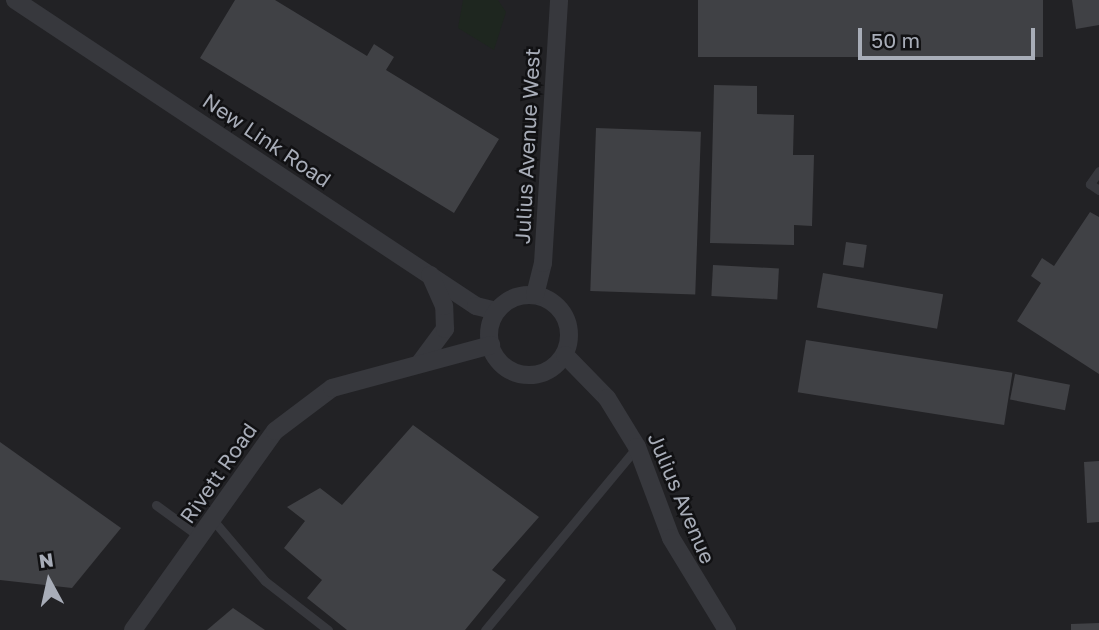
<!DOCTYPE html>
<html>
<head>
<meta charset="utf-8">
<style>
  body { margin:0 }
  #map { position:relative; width:1099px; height:630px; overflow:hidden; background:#161618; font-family:"Golos Text",sans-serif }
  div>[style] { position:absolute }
  .built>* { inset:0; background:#222225; transform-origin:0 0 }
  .green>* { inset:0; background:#1e261f }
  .building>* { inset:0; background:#404145; transform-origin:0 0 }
  .service>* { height:9px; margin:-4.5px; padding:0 4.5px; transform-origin:4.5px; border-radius:4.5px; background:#37383d }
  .minor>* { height:18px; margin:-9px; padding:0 9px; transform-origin:9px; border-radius:9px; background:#37383d }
  .minor>.ring { margin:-9px; padding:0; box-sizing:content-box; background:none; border:18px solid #37383d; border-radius:50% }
  span { translate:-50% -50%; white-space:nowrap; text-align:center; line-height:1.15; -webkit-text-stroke:5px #111113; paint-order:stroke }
  .street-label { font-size:21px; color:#a8adb8 }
  .north { position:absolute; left:14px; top:546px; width:70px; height:70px; -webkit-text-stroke:5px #111113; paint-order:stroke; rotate:352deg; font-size:19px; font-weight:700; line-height:28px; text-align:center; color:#a8adb8 }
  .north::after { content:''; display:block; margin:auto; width:24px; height:32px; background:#a8adb8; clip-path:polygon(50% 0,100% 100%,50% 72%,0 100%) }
  .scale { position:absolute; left:858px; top:28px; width:177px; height:32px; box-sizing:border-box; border:4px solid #a8adb8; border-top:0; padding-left:9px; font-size:21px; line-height:24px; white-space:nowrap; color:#a8adb8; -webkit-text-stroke:5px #111113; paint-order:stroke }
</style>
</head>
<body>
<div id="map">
  <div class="built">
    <div style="left:0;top:0;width:1099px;height:630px"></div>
  </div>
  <div class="green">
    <div style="clip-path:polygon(463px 0,498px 0,506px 12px,494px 50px,458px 28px)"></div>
  </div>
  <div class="building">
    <div style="clip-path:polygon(235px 0,275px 0,367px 56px,374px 44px,394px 57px,386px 70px,499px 139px,454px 213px,200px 58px)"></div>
    <div style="left:698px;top:0;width:345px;height:57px"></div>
    <div style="clip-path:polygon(1072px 0,1099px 0,1099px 25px,1076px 29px)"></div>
    <div style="clip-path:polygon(714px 85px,757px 86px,757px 114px,794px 115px,793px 155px,814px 155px,812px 226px,794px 225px,794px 245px,710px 243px)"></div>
    <div style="left:596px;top:128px;width:105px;height:163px;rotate:2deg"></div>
    <div style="clip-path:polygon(1090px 212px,1099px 217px,1099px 374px,1017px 321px,1041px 283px,1031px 276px,1042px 258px,1054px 266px)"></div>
    <div style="left:846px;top:242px;width:21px;height:23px;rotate:8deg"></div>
    <div style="left:713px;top:265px;width:66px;height:31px;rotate:3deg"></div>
    <div style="left:823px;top:273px;width:122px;height:35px;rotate:10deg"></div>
    <div style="left:806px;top:340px;width:209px;height:53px;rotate:9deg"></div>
    <div style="left:1015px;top:374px;width:56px;height:26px;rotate:11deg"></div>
    <div style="clip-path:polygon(413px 425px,539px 517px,492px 570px,506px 580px,465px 630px,347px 630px,307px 598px,322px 580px,284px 548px,305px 521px,287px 507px,320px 488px,342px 505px)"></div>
    <div style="clip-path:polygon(0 442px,121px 528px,72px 588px,0 580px)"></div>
    <div style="clip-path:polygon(1099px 461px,1099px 522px,1087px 523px,1084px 462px)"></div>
    <div style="clip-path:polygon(233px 608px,265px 630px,207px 630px)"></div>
    <div style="clip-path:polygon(1099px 623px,1099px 630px,1071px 630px,1071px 624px)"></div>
  </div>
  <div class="service">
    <div style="left:1099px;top:171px;width:16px;rotate:125deg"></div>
    <div style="left:1090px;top:184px;width:11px;rotate:34deg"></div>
    <div style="left:156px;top:505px;width:54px;rotate:36deg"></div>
    <div style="left:213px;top:520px;width:80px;rotate:49.6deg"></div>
    <div style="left:265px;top:581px;width:80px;rotate:37.9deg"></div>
    <div style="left:485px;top:630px;width:238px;rotate:-50.3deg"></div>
  </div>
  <div class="minor">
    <div style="left:15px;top:0;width:553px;rotate:33.58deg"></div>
    <div style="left:476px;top:306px;width:21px;rotate:14deg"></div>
    <div class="ring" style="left:489px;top:295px;width:62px;height:62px"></div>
    <div style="left:535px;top:295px;width:33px;rotate:-76deg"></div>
    <div style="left:543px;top:263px;width:263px;rotate:-86.5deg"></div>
    <div style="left:565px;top:355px;width:60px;rotate:45.7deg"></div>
    <div style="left:607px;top:398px;width:57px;rotate:58.5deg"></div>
    <div style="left:637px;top:447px;width:97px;rotate:69.5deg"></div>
    <div style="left:671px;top:538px;width:108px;rotate:58.7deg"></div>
    <div style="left:419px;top:364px;width:44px;rotate:-53.4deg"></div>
    <div style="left:445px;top:329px;width:23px;rotate:-92deg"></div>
    <div style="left:444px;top:306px;width:34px;rotate:-114deg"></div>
    <div style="left:133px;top:630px;width:244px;rotate:-54.5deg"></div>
    <div style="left:275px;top:431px;width:71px;rotate:-37deg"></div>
    <div style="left:332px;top:388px;width:165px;rotate:-15.1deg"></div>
  </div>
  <div class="street-label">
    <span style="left:267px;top:140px;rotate:34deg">New Link Road</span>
    <span style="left:527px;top:146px;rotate:-87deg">Julius Avenue West</span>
    <span style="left:218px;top:473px;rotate:-55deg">Rivett Road</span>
    <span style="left:682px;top:498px;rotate:67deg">Julius Avenue</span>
  </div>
  <div class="north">N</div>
  <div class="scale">50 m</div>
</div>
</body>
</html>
